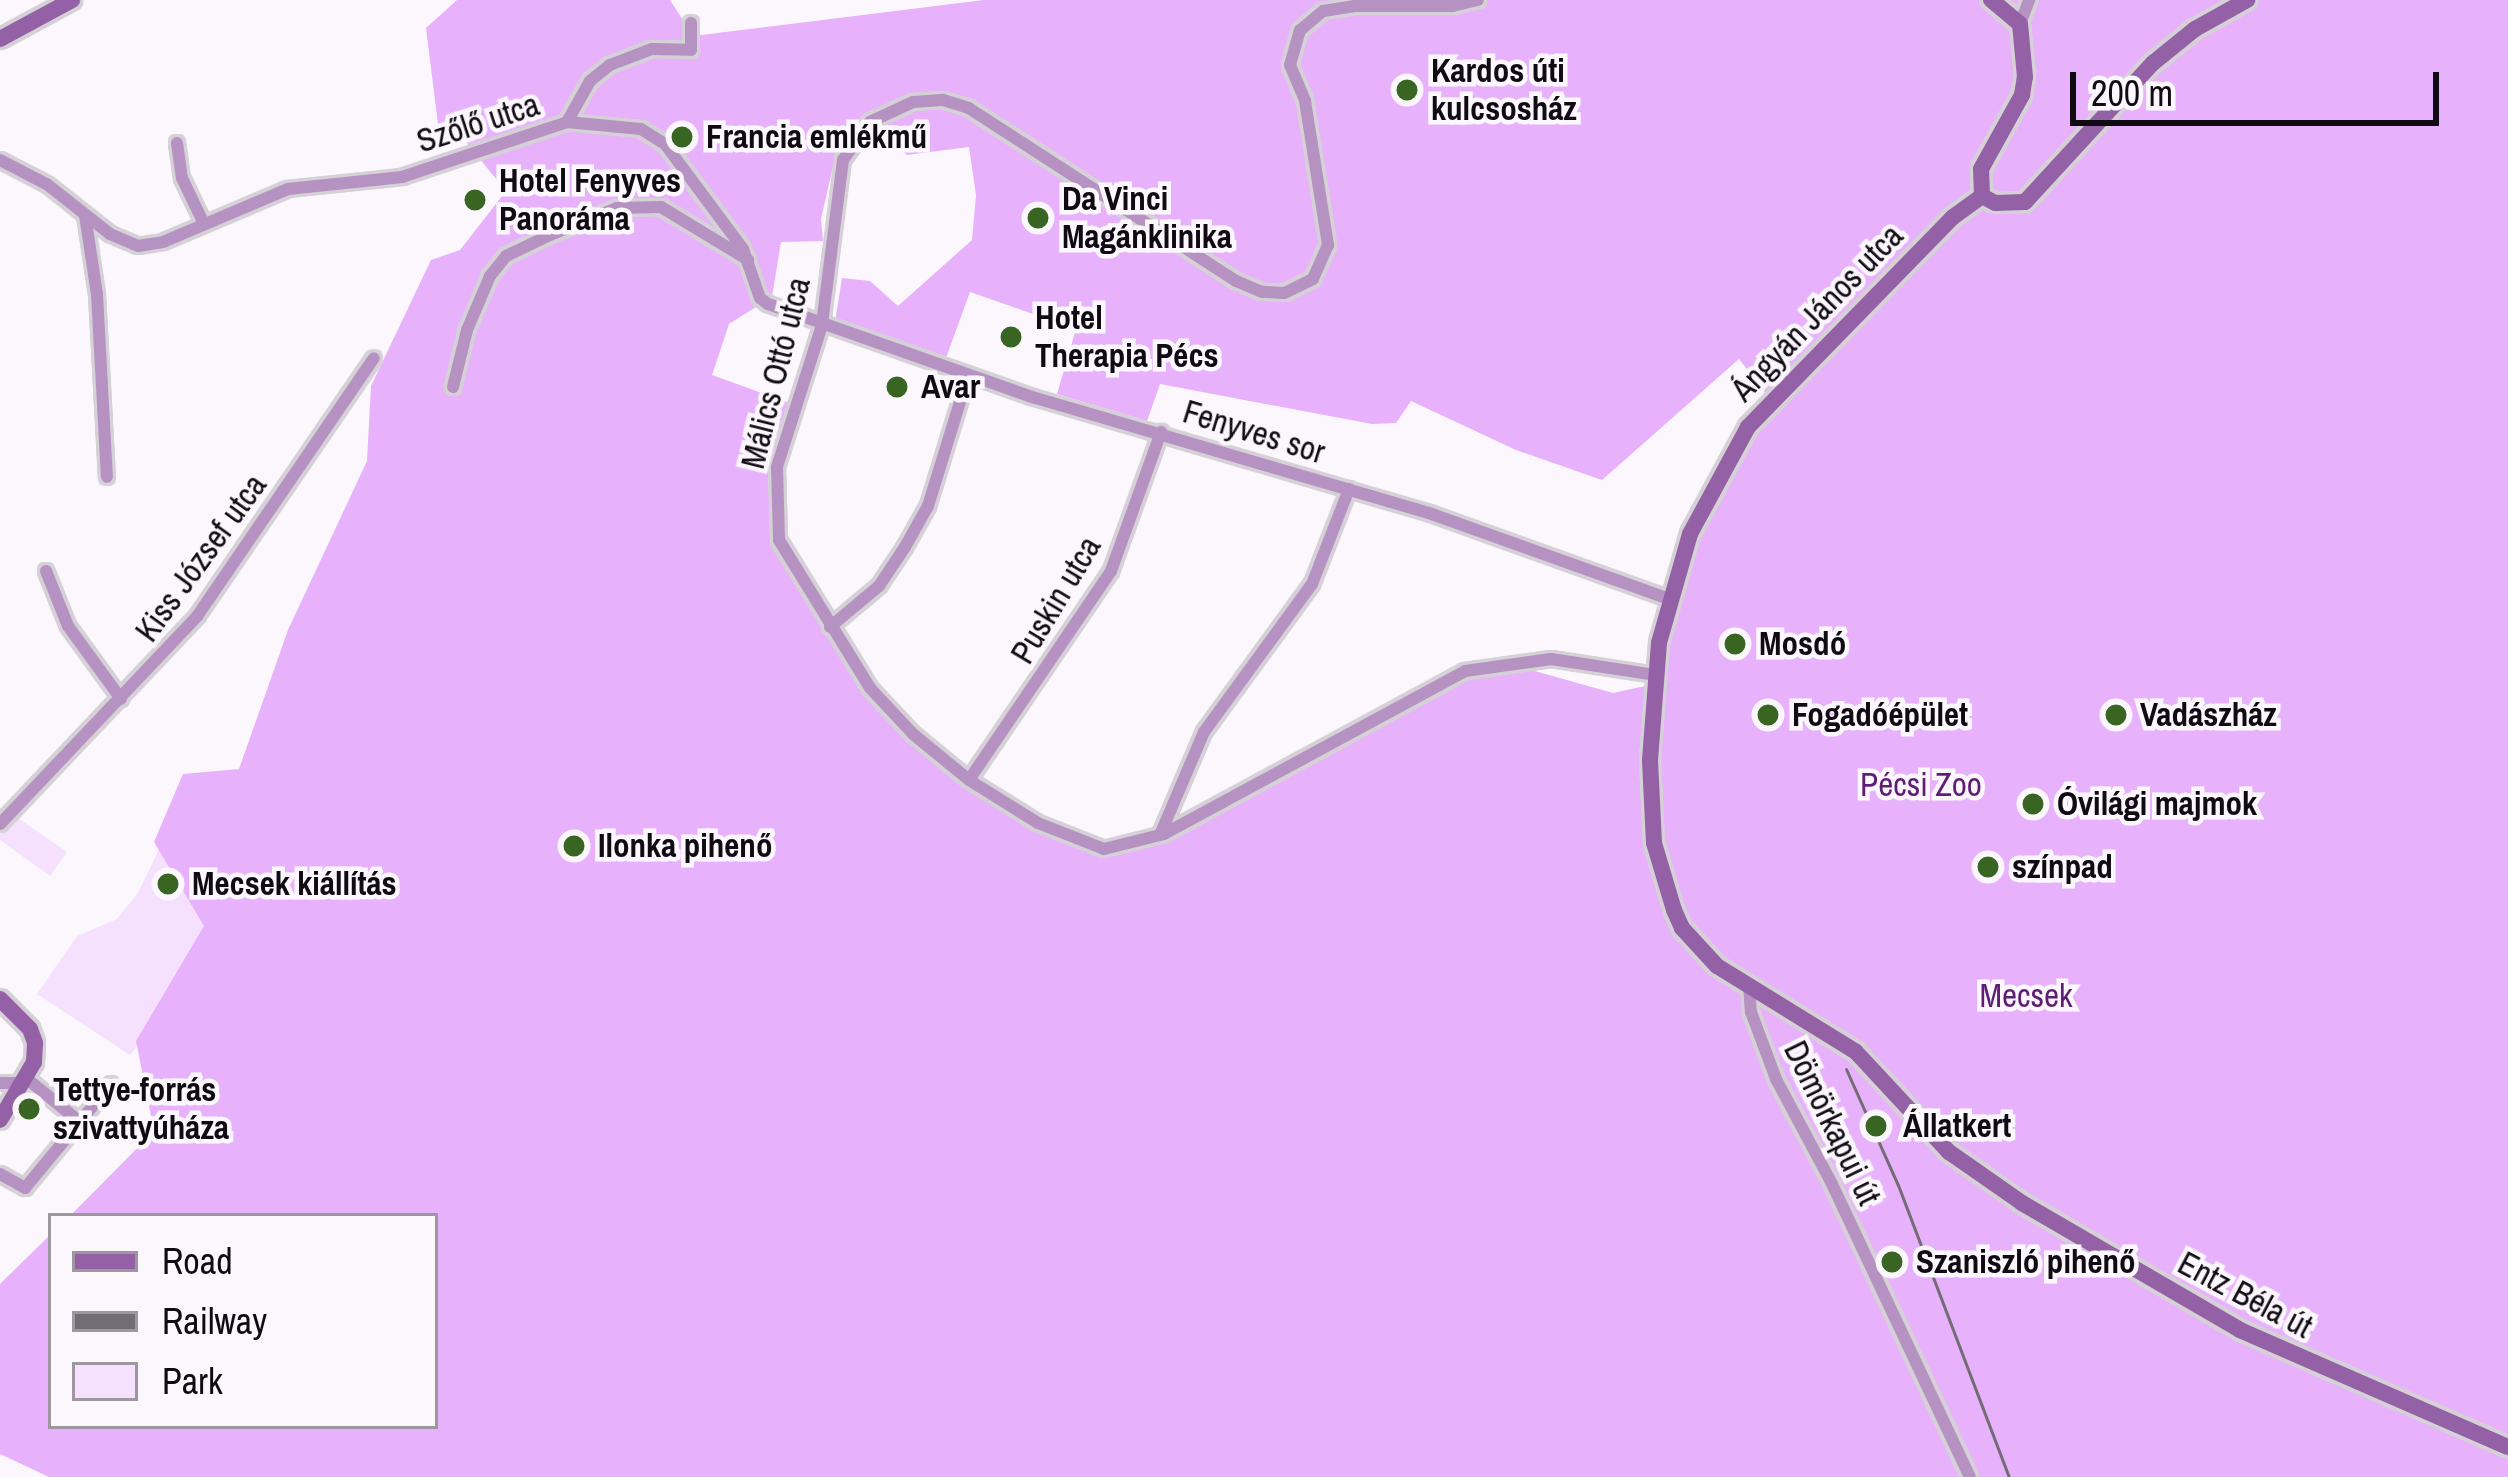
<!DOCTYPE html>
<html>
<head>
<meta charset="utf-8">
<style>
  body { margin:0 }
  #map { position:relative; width:2508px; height:1477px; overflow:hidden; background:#fbf7fd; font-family:"Archivo Narrow",sans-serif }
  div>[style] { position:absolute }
  .green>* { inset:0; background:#f5e0fd }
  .forest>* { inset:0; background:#e7b1fb }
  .roads { filter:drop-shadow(3px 0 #d5d1d7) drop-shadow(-3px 0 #d5d1d7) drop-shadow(0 3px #d5d1d7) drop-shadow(0 -3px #d5d1d7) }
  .street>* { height:12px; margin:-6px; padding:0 6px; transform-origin:6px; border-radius:6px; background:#b692c3 }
  .secondary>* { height:16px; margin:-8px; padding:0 8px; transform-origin:8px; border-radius:8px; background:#9460a6 }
  .rail>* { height:3px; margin:-1.5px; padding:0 1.5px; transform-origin:1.5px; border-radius:1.5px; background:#726d74 }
  .dots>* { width:33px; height:33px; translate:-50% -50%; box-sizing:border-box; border:6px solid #fbf7fd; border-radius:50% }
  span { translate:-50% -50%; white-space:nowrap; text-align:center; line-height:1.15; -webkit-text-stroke:9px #fbf7fd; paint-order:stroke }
  .poi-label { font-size:33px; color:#100a12; font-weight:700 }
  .left { translate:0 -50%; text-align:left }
  .street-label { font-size:33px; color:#100a12 }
  .park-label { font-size:33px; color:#5f1e73 }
  .legend { position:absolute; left:48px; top:1213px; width:390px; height:216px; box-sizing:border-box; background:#fbf7fd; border:3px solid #9d989f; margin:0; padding:15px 21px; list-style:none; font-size:36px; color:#100a12 }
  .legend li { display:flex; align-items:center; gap:24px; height:60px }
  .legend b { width:60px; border:3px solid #9d989f }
  .scale { position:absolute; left:2070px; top:72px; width:369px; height:54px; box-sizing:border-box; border:6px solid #100a12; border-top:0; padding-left:15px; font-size:36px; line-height:42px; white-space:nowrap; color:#100a12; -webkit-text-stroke:9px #fbf7fd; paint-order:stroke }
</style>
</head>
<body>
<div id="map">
  <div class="green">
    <div style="clip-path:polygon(193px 779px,320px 785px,197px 973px,130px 1055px,37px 994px,77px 936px,117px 919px,138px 893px)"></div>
    <div style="clip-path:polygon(18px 818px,67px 852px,50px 876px,0 840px,0 830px)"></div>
  </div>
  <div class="forest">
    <div style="clip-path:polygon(evenodd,457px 0,670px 0,693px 36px,984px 0,2508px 0,2508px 1477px,49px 1477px,0 1454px,0 1284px,51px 1234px,51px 1426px,435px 1426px,435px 1216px,70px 1216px,154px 1131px,136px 1041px,204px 926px,154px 842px,183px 774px,239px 769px,288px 630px,367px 461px,371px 386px,431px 260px,460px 250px,506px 191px,465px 141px,440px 140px,426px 28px,457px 0,863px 115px,907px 155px,969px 147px,976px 195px,972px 240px,898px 306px,870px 281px,842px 278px,835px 322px,946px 358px,970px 292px,1076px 329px,1057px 394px,1147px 421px,1160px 384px,1372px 424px,1396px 423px,1411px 401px,1516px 450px,1602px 480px,1739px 359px,1770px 399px,1748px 427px,1671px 601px,1659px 683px,1613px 693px,1503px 662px,1426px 690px,1164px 834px,1104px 849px,1037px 826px,903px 721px,830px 627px,779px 539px,777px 468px,798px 406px,712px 375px,729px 324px,772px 297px,781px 242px,823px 241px,821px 219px,838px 145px,863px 115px)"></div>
  </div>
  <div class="roads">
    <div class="street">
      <div style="left:1478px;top:0;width:26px;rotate:167deg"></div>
      <div style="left:1453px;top:6px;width:98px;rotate:180deg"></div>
      <div style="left:1355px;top:6px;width:32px;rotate:171deg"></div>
      <div style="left:1323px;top:11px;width:30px;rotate:140deg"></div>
      <div style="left:1300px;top:30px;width:36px;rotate:106deg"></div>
      <div style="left:1290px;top:65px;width:39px;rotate:67deg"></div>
      <div style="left:1305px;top:101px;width:146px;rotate:80.9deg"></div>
      <div style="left:1328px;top:245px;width:37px;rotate:114deg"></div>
      <div style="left:1313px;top:279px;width:32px;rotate:154deg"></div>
      <div style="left:1284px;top:293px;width:22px;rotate:-177deg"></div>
      <div style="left:1262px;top:292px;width:28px;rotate:-157deg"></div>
      <div style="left:1236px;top:281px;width:318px;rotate:-147.1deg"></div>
      <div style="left:969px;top:108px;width:28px;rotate:-163deg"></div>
      <div style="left:942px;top:100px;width:29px;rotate:176deg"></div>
      <div style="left:913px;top:102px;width:47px;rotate:155.1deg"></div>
      <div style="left:870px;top:122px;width:47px;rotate:125.4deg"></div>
      <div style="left:843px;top:160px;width:166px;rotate:97.3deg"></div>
      <div style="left:822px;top:325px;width:149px;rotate:107.6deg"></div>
      <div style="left:777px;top:467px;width:73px;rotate:88.4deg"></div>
      <div style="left:779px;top:540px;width:174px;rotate:58.4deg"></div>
      <div style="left:870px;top:688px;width:63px;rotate:46.9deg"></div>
      <div style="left:913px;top:734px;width:72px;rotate:39.4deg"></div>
      <div style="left:969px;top:780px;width:81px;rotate:31.9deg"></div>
      <div style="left:1038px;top:823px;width:71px;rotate:21.5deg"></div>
      <div style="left:1104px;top:849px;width:62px;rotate:-14deg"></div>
      <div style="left:1164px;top:834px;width:342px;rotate:-28.4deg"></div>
      <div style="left:1465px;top:671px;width:87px;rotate:-7.9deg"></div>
      <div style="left:1551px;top:659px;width:105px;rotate:8.7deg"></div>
      <div style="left:2020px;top:24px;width:26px;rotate:-69deg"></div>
      <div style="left:567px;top:122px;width:47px;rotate:-60.7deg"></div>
      <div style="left:590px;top:81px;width:26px;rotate:-39deg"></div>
      <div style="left:610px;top:65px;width:45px;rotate:-20.9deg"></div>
      <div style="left:652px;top:49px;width:39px;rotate:1deg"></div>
      <div style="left:691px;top:50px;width:27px;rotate:-90deg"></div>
      <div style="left:177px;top:143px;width:35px;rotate:82deg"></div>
      <div style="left:182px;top:178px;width:51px;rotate:64.4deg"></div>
      <div style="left:0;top:160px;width:54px;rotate:27.5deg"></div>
      <div style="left:48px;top:185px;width:79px;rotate:38.3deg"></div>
      <div style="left:110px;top:234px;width:30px;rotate:23deg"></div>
      <div style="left:138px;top:246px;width:25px;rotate:-9deg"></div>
      <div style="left:163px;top:242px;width:136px;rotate:-23deg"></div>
      <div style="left:288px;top:189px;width:115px;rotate:-6deg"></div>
      <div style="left:402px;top:177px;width:174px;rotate:-18.4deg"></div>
      <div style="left:567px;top:122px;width:74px;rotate:5.4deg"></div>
      <div style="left:641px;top:129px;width:28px;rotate:32deg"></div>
      <div style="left:665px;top:144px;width:131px;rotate:53.4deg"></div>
      <div style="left:743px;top:249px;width:52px;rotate:70.9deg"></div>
      <div style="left:760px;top:298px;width:10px;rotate:37deg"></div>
      <div style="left:768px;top:304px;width:280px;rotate:19.4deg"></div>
      <div style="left:1032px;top:397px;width:414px;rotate:16.3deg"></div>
      <div style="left:1429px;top:513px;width:255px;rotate:19.7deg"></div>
      <div style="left:85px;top:215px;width:80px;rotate:81.4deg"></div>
      <div style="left:97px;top:294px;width:183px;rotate:86.9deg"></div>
      <div style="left:453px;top:387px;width:59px;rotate:-76.2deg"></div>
      <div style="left:467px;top:330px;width:59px;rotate:-66.9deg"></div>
      <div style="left:490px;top:276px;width:26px;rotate:-51deg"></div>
      <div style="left:506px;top:256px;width:49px;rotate:-25.5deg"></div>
      <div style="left:550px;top:235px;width:72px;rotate:-21.9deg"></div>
      <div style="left:617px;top:208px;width:44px;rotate:-1.3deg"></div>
      <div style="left:661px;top:207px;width:102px;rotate:31.3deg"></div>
      <div style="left:46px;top:571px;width:59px;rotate:68.2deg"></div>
      <div style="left:68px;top:626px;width:90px;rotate:54deg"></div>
      <div style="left:830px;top:627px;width:64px;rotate:-39.9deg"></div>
      <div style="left:879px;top:586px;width:47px;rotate:-56.3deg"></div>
      <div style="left:905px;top:547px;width:47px;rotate:-60.7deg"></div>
      <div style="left:928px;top:506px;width:136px;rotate:-72.9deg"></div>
      <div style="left:969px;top:780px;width:253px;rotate:-55.8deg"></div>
      <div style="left:1111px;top:571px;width:148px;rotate:-70.2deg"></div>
      <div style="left:0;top:824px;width:288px;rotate:-46.5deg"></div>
      <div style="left:198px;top:615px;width:311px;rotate:-55.6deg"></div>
      <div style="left:1160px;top:835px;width:112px;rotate:-66.9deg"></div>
      <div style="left:1204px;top:732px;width:183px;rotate:-53.9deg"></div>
      <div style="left:1312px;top:584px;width:102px;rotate:-68.7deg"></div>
      <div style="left:1749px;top:985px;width:27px;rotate:86deg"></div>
      <div style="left:1751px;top:1012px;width:72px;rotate:69.5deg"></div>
      <div style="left:1776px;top:1079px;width:119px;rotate:61.9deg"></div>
      <div style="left:1832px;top:1184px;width:324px;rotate:64.8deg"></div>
      <div style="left:26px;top:1078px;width:70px;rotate:39.2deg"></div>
      <div style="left:0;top:1083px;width:23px"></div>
      <div style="left:0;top:1174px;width:29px;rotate:29deg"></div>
      <div style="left:25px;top:1188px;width:135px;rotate:-50.4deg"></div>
    </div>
    <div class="secondary">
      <div style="left:0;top:39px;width:82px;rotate:-28.4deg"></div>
      <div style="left:1982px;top:196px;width:37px;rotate:144deg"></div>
      <div style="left:1952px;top:218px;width:292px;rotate:134.3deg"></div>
      <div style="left:1748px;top:427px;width:122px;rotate:118.5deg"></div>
      <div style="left:1690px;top:534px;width:113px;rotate:105.9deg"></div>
      <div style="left:1659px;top:643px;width:118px;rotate:94.4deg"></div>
      <div style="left:1650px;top:761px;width:82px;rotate:87.2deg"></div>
      <div style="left:1654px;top:843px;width:70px;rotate:73.4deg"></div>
      <div style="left:1674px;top:910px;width:20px;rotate:66deg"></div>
      <div style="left:1682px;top:928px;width:52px;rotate:47.4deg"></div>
      <div style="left:1717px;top:966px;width:163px;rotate:31.7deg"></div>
      <div style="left:1856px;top:1052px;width:137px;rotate:47.1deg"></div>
      <div style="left:1949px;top:1152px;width:89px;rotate:34.9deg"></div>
      <div style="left:2022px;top:1203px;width:252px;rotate:30.2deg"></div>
      <div style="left:2240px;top:1330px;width:292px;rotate:23.6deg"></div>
      <div style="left:1982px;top:196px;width:15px;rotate:28deg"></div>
      <div style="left:1995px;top:203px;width:30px;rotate:-2deg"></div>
      <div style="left:2025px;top:202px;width:189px;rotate:-47.4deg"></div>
      <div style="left:2153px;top:63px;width:54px;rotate:-39deg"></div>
      <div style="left:2195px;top:29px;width:60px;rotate:-29.1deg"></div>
      <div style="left:1982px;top:196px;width:27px;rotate:-92deg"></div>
      <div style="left:1981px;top:169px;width:85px;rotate:-61deg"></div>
      <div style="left:2022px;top:95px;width:18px;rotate:-81deg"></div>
      <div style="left:2025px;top:77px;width:53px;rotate:-95.4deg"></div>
      <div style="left:2020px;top:24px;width:38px;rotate:-140deg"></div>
      <div style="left:0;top:999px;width:42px;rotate:45deg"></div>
      <div style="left:30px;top:1029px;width:15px;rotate:70deg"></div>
      <div style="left:35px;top:1043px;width:19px;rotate:93deg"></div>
      <div style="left:34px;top:1062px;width:67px;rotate:120.4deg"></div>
    </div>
  </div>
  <div class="rail">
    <div style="left:1846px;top:1069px;width:127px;rotate:65.9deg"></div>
    <div style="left:1898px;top:1185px;width:312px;rotate:69.2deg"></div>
  </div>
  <div class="dots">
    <div style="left:1407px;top:90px;background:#396523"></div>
    <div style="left:682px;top:137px;background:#396523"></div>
    <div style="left:475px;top:200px;background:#396523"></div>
    <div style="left:1038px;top:218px;background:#396523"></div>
    <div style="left:1011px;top:337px;background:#396523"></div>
    <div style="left:897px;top:387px;background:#396523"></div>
    <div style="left:1735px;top:644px;background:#396523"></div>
    <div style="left:1768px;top:715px;background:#396523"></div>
    <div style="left:2116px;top:715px;background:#396523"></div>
    <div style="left:2033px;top:804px;background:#396523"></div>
    <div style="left:574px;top:846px;background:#396523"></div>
    <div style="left:1988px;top:867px;background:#396523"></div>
    <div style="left:168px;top:884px;background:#396523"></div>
    <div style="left:29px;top:1109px;background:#396523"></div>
    <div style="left:1876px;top:1126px;background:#396523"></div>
    <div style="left:1892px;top:1262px;background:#396523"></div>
  </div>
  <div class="poi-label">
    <span class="left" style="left:1431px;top:90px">Kardos úti<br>kulcsosház</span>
    <span class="left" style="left:706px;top:137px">Francia emlékmű</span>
    <span class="left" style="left:499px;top:200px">Hotel Fenyves<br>Panoráma</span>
    <span class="left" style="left:1062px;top:218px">Da Vinci<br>Magánklinika</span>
    <span class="left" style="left:1035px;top:337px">Hotel<br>Therapia Pécs</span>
    <span class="left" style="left:921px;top:387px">Avar</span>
    <span class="left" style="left:1759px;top:644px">Mosdó</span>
    <span class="left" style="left:1792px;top:715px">Fogadóépület</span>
    <span class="left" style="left:2140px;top:715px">Vadászház</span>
    <span class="left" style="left:2057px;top:804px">Óvilági majmok</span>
    <span class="left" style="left:598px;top:846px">Ilonka pihenő</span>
    <span class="left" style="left:2012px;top:867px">színpad</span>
    <span class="left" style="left:192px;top:884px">Mecsek kiállítás</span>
    <span class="left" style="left:53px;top:1109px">Tettye-forrás<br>szivattyúháza</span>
    <span class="left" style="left:1903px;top:1126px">Állatkert</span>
    <span class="left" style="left:1916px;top:1262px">Szaniszló pihenő</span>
  </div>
  <div class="street-label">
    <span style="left:478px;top:123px;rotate:-18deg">Szőlő utca</span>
    <span style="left:1817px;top:313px;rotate:-46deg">Ángyán János utca</span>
    <span style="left:776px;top:373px;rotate:-76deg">Málics Ottó utca</span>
    <span style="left:1254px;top:432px;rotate:17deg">Fenyves sor</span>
    <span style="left:201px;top:558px;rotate:-54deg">Kiss József utca</span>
    <span style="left:1056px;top:600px;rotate:-59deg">Puskin utca</span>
    <span style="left:1832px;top:1123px;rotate:64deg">Dömörkapui út</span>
    <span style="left:2245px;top:1295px;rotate:28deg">Entz Béla út</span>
  </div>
  <div class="park-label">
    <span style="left:1921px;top:785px">Pécsi Zoo</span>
    <span style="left:2026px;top:996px">Mecsek</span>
  </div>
  <ul class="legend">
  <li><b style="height:15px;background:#9460a6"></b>Road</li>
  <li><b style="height:15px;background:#726d74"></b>Railway</li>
  <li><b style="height:33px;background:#f5e0fd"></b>Park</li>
  </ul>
  <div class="scale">200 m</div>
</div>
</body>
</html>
